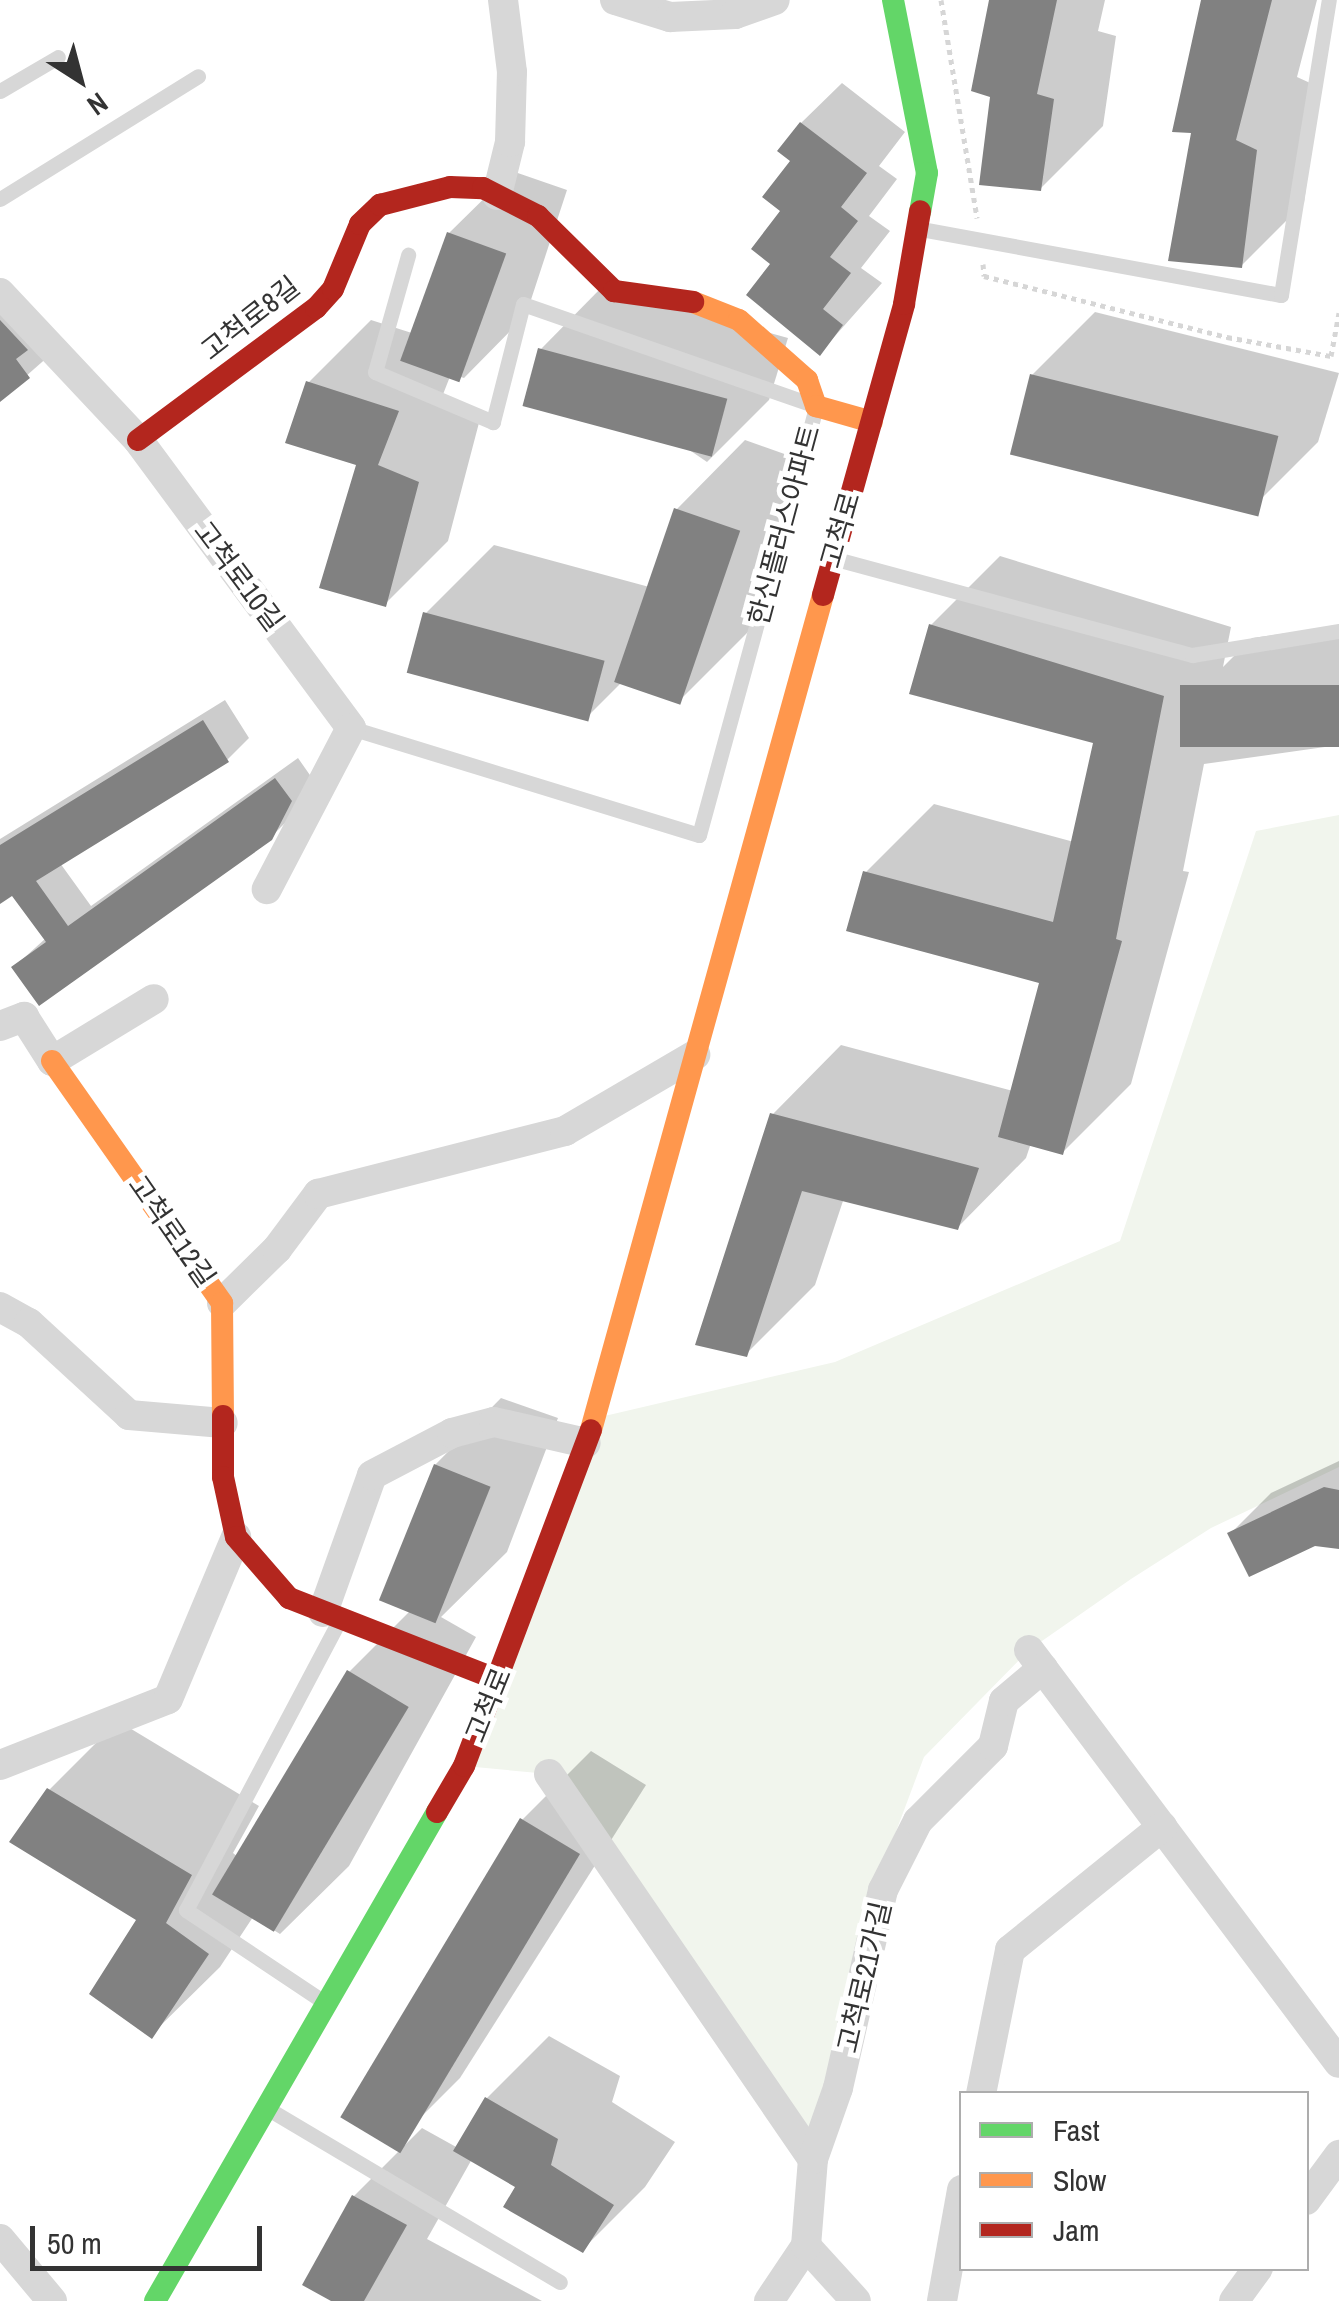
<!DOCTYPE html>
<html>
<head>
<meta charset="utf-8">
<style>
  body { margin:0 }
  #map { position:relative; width:1339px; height:2301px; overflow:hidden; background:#fff; font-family:"Archivo Narrow","Noto Sans KR",sans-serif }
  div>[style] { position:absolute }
  .green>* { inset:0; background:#f1f5ed }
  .shadow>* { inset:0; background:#0003 }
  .building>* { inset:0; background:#818181; transform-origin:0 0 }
  .path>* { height:5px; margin-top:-2.5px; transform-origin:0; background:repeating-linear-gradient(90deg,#d6d6d6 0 5px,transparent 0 10px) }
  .lane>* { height:15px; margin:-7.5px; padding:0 7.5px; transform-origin:7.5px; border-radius:7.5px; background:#d7d7d7 }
  .street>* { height:30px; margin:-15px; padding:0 15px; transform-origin:15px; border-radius:15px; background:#d7d7d7 }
  .fast>* { height:22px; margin:-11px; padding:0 11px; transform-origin:11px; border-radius:11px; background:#63d668 }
  .slow>* { height:22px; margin:-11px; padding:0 11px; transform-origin:11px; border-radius:11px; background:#ff974d }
  .jam>* { height:22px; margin:-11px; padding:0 11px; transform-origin:11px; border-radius:11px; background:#b3261e }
  span { translate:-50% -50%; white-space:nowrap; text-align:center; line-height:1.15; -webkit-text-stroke:10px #fff; paint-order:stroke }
  .street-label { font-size:28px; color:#333 }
  .legend { position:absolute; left:959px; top:2091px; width:350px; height:180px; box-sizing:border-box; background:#fff; border:2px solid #adadad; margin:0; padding:12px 18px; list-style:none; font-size:30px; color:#333 }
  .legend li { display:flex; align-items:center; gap:20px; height:50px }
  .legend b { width:50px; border:2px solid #adadad }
  .north { position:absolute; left:30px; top:30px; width:100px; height:100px; -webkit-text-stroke:8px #fff; paint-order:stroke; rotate:144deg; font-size:28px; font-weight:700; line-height:40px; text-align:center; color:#333 }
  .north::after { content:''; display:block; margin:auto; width:35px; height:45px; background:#333; clip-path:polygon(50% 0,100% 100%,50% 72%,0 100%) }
  .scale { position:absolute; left:30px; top:2226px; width:232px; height:45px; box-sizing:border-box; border:5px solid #333; border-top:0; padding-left:12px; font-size:30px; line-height:35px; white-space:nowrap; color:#333; -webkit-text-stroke:8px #fff; paint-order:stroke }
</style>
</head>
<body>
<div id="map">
  <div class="green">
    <div style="clip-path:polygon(1339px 815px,1339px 1467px,1211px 1528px,1131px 1579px,1029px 1650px,924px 1757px,859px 1930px,813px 2159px,549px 1774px,464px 1766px,596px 1418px,835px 1362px,1120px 1241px,1256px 831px)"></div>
  </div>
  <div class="shadow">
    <div style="clip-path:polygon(991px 0,1105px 0,1098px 31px,1116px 36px,1103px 126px,1040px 189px,993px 95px)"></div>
    <div style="clip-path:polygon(1204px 0,1317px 0,1297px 77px,1319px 87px,1304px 203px,1241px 266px,1194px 130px)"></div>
    <div style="clip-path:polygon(842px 83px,905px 132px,879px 166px,897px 179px,869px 216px,890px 231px,861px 268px,882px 283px,820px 353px,774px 263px,801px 123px)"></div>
    <div style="clip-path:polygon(512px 171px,567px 190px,526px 315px,464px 378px,451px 374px,440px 402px,480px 419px,448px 541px,385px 604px,359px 463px,308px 383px,371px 320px,415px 334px,449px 233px)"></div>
    <div style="clip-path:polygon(603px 286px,788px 338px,769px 400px,707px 462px,541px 349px)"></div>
    <div style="clip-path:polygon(0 309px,50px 355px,0 399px)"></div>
    <div style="clip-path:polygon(1095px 312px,1339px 373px,1318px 442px,1255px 505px,1032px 375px)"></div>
    <div style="clip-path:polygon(745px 440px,807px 462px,751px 629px,682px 698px,623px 681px,585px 719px,426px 613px,494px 545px,653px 588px,677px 509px)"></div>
    <div style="clip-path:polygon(1000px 556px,1231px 627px,1223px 667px,1252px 638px,1339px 626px,1339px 745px,1204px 764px,1183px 871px,1189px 872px,1131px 1084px,1063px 1152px,1031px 1143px,1026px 1158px,958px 1227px,844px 1198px,815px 1285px,746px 1354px,773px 1114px,841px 1045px,1013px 1091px,1042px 981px,865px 873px,934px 804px,1074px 842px,1096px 741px,931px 625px)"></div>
    <div style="clip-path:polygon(225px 700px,249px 738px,227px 760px,60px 863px,91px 906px,298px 758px,312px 778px,293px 815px,270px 838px,14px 967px,46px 938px,13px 892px,0 901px,0 839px)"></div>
    <div style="clip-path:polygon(501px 1398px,558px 1418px,507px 1552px,441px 1617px,476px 1637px,349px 1866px,280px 1934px,253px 1917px,220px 1967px,151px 2035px,140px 1919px,49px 1790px,118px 1721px,259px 1806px,233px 1853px,243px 1861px,349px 1672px,411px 1610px,386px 1600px,433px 1467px)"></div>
    <div style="clip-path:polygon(1339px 1461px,1339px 1547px,1230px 1534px,1271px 1493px)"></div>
    <div style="clip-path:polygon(591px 1751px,646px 1785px,460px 2078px,392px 2146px,522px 1820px)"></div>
    <div style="clip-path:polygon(549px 2036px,620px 2076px,612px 2102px,675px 2142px,645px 2187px,582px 2250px,519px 2186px,472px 2159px,427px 2239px,542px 2301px,337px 2301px,354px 2196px,422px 2128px,458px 2148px,487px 2098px)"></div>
  </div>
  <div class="building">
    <div style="clip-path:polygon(989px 0,1057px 0,1037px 94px,1054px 99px,1041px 191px,979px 185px,990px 97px,971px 91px)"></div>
    <div style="clip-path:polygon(1201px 0,1272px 0,1236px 140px,1257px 150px,1242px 268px,1168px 261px,1191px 133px,1172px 132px)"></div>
    <div style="clip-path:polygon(800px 122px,867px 173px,841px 207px,858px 221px,830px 257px,851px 273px,823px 309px,843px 325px,820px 356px,746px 295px,770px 264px,751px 249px,780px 211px,762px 197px,790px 161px,777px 151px)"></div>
    <div style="left:447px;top:232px;width:63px;height:137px;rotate:20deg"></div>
    <div style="clip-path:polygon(0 320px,28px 350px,16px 359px,30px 378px,0 402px)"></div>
    <div style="left:538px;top:348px;width:196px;height:60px;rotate:15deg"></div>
    <div style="left:1030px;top:374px;width:256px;height:83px;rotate:14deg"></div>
    <div style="clip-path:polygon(306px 381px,399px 411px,378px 465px,419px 482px,386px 607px,319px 588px,356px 465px,285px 443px)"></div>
    <div style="left:674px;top:508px;width:70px;height:184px;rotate:19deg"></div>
    <div style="left:423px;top:612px;width:188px;height:63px;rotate:15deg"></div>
    <div style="clip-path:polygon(929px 624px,1164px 696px,1116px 939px,1122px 941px,1063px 1155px,998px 1137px,1039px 983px,846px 931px,863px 871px,1053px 922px,1093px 743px,909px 694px)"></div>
    <div style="left:1339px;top:685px;width:62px;height:159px;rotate:90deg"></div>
    <div style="clip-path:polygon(203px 720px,229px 762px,36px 881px,68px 926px,275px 778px,292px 801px,272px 840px,39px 1006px,11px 967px,46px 942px,12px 896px,0 904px,0 845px)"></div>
    <div style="clip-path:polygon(770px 1113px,979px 1168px,958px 1230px,802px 1191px,747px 1357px,695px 1345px)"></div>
    <div style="left:434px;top:1464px;width:61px;height:147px;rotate:22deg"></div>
    <div style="clip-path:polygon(1324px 1487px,1339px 1490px,1339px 1549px,1315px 1546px,1249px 1577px,1227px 1533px)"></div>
    <div style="left:347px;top:1670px;width:72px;height:262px;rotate:31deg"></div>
    <div style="clip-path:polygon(47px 1788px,192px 1875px,166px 1923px,209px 1954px,152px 2039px,89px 1994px,136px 1920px,9px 1842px)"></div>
    <div style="left:520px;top:1818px;width:70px;height:349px;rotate:31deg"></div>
    <div style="clip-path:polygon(485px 2097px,558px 2139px,551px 2165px,614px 2205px,583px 2253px,503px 2207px,515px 2187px,453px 2151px)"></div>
    <div style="clip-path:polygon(352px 2195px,407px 2225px,364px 2301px,331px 2301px,302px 2285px)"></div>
  </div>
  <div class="path">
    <div style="left:941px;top:0;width:221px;rotate:80.6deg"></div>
    <div style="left:983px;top:264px;width:12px;rotate:85deg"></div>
    <div style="left:984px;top:276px;width:251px;rotate:14.1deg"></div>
    <div style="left:1227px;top:337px;width:106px;rotate:10.4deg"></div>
    <div style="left:1331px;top:356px;width:44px;rotate:-79.5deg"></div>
  </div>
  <div class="lane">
    <div style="left:0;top:91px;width:67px;rotate:-30.4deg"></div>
    <div style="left:0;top:199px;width:233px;rotate:-31.8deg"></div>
    <div style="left:921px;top:229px;width:366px;rotate:10.4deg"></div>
    <div style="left:1281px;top:295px;width:299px;rotate:-80.8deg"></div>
    <div style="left:836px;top:559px;width:369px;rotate:15.1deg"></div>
    <div style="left:1192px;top:655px;width:149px;rotate:-9.3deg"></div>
    <div style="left:351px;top:728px;width:364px;rotate:17.1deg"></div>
    <div style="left:699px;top:835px;width:445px;rotate:-74.7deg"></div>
    <div style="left:816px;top:406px;width:310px;rotate:-160.8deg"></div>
    <div style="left:523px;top:304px;width:122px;rotate:104.3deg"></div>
    <div style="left:493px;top:422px;width:128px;rotate:-157deg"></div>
    <div style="left:375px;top:372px;width:122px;rotate:-74.2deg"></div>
    <div style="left:324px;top:2002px;width:166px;rotate:-146.3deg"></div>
    <div style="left:186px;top:1910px;width:327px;rotate:-62.1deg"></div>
    <div style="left:270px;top:2110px;width:337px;rotate:30.7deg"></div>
  </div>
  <div class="street">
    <div style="left:615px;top:0;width:58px;rotate:17.2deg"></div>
    <div style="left:670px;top:17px;width:65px;rotate:-2.6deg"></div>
    <div style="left:735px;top:14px;width:42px;rotate:-19.3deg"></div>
    <div style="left:497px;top:195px;width:55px;rotate:-76.2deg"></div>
    <div style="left:510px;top:142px;width:70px;rotate:-88.4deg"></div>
    <div style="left:512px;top:72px;width:73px;rotate:-97.1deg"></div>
    <div style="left:0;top:293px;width:202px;rotate:46.8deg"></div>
    <div style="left:138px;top:440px;width:358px;rotate:53.5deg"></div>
    <div style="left:351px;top:728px;width:182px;rotate:117.6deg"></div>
    <div style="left:0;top:1026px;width:26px;rotate:-21deg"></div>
    <div style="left:24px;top:1017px;width:52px;rotate:57.5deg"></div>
    <div style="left:52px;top:1061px;width:119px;rotate:-31.3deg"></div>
    <div style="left:222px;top:1303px;width:77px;rotate:-44.5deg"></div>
    <div style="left:277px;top:1249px;width:69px;rotate:-53.3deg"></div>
    <div style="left:318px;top:1194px;width:255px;rotate:-14.3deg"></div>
    <div style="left:565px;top:1131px;width:151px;rotate:-30.3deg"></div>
    <div style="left:0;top:1307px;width:33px;rotate:29deg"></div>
    <div style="left:29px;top:1323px;width:136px;rotate:42.6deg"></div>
    <div style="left:129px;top:1415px;width:94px;rotate:4.9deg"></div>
    <div style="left:323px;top:1612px;width:145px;rotate:-70.3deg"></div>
    <div style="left:372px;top:1475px;width:90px;rotate:-27.7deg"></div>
    <div style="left:452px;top:1433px;width:43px;rotate:-14.7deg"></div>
    <div style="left:494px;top:1422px;width:94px;rotate:12.9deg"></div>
    <div style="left:1029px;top:1650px;width:516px;rotate:53.11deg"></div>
    <div style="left:0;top:1765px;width:180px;rotate:-21.4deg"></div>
    <div style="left:168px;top:1699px;width:176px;rotate:-67.2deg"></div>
    <div style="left:549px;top:1774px;width:467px;rotate:55.6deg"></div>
    <div style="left:981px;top:2094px;width:147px;rotate:-78.6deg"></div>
    <div style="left:1010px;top:1950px;width:196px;rotate:-39deg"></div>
    <div style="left:1306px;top:2200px;width:56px;rotate:-53.7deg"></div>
    <div style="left:0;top:2239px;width:81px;rotate:50deg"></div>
    <div style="left:806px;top:2246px;width:74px;rotate:47.7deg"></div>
    <div style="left:769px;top:2301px;width:66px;rotate:-56.1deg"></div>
    <div style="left:806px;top:2246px;width:87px;rotate:-85.4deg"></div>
    <div style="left:813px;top:2159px;width:75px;rotate:-70.6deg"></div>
    <div style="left:838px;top:2088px;width:203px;rotate:-77.2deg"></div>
    <div style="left:883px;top:1890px;width:77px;rotate:-63.1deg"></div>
    <div style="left:918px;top:1821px;width:106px;rotate:-45deg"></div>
    <div style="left:993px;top:1746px;width:46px;rotate:-76.3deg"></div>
    <div style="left:1004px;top:1701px;width:51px;rotate:-40.2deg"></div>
    <div style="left:942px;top:2301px;width:113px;rotate:-79.8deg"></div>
    <div style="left:1234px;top:2301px;width:41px;rotate:-54deg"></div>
  </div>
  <div class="fast">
    <div style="left:893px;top:0;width:176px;rotate:78.9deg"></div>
    <div style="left:927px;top:173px;width:39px;rotate:100deg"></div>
    <div style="left:155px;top:2301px;width:564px;rotate:-60.03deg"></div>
  </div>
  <div class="slow">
    <div style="left:693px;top:302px;width:49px;rotate:21.4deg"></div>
    <div style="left:739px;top:320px;width:91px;rotate:41.4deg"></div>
    <div style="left:807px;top:380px;width:28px;rotate:71deg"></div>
    <div style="left:816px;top:406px;width:58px;rotate:15.9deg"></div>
    <div style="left:52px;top:1061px;width:296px;rotate:54.9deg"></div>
    <div style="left:222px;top:1303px;width:113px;rotate:89.5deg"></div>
    <div style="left:591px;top:1430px;width:867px;rotate:-74.47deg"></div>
  </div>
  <div class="jam">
    <div style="left:138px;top:440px;width:222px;rotate:-36.6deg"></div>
    <div style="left:316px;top:308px;width:25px;rotate:-48deg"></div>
    <div style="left:333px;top:289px;width:70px;rotate:-67.4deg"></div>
    <div style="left:360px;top:224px;width:28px;rotate:-44deg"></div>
    <div style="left:380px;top:205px;width:72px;rotate:-14.4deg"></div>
    <div style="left:450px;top:187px;width:33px;rotate:2deg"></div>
    <div style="left:483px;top:188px;width:62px;rotate:27deg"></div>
    <div style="left:538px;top:216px;width:107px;rotate:44.6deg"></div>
    <div style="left:614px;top:291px;width:80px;rotate:7.9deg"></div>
    <div style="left:823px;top:595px;width:302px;rotate:-74.4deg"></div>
    <div style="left:904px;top:304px;width:94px;rotate:-80.2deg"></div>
    <div style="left:223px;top:1416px;width:61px;rotate:90deg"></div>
    <div style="left:223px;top:1477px;width:61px;rotate:77.8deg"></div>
    <div style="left:236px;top:1537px;width:81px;rotate:49deg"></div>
    <div style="left:289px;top:1598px;width:225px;rotate:21.4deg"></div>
    <div style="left:437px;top:1812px;width:53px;rotate:-59.6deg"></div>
    <div style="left:464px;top:1766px;width:359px;rotate:-69.3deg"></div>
  </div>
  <div class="street-label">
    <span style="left:250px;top:318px;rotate:-38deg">고척로8길</span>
    <span style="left:784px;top:525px;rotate:-75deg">한신플러스아파트</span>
    <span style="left:840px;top:530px;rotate:-74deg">고척로</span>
    <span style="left:239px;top:576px;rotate:53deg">고척로10길</span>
    <span style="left:172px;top:1231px;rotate:55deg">고척로12길</span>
    <span style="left:488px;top:1705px;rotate:-68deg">고척로</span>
    <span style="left:864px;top:1977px;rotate:-77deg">고척로21가길</span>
  </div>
  <ul class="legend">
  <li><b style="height:12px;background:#63d668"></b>Fast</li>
  <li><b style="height:12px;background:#ff974d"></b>Slow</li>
  <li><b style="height:12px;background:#b3261e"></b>Jam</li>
  </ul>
  <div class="north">N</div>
  <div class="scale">50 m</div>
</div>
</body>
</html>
